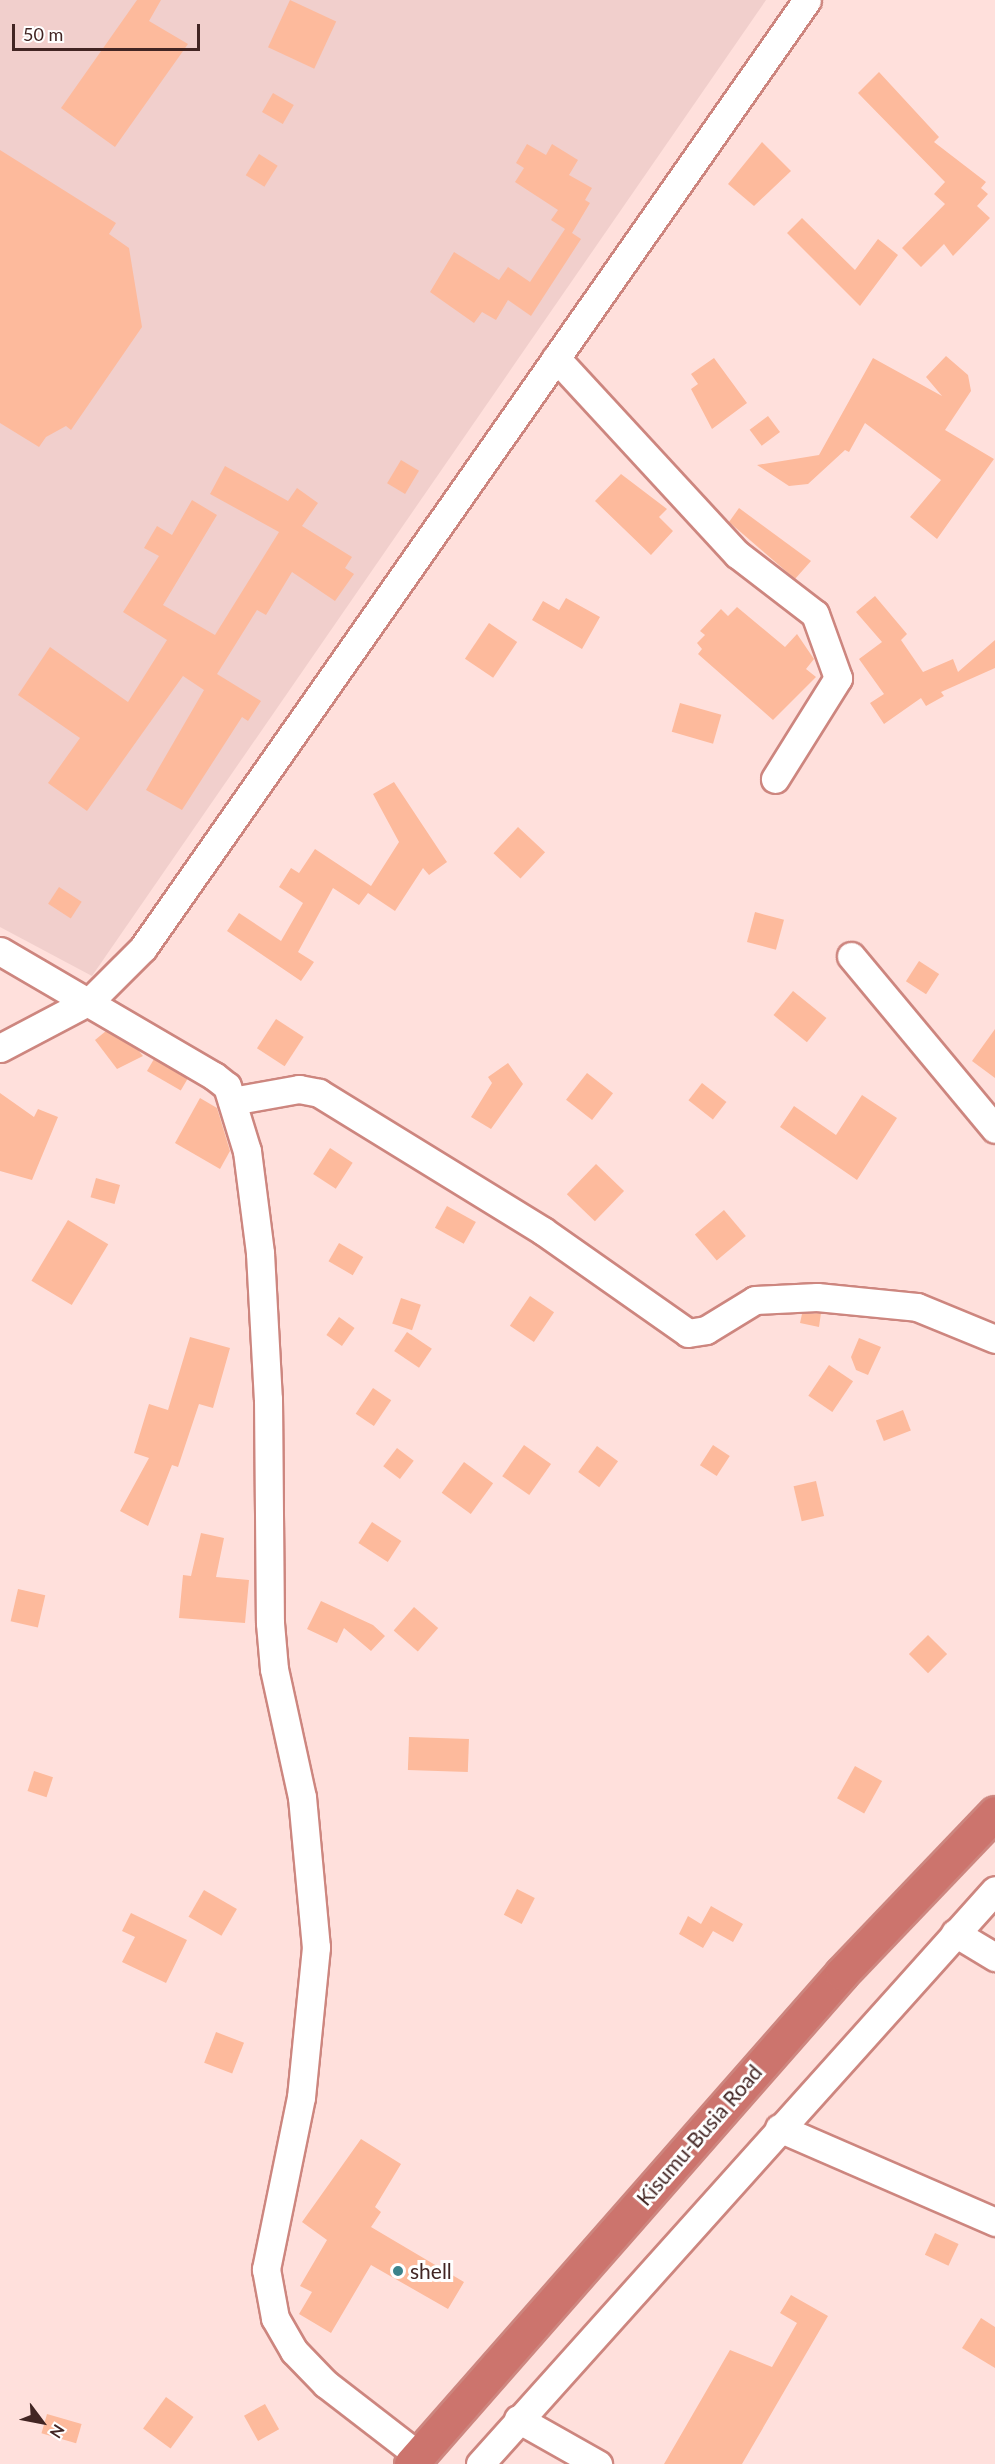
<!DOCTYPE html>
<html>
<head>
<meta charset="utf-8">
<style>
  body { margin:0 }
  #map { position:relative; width:995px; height:2464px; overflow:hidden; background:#ffe0dc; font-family:Lato,sans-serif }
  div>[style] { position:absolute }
  .built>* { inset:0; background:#f1cfcc }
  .building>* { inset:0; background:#fdba9c; transform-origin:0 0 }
  .roads { filter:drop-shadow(2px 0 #cd867f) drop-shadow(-2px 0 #cd867f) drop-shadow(0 2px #cd867f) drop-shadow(0 -2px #cd867f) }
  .minor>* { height:27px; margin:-13.5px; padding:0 13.5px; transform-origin:13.5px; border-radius:13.5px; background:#fff }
  .highway>* { height:33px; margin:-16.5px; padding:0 16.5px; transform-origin:16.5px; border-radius:16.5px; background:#cc746d }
  .dots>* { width:16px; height:16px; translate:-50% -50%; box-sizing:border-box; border:3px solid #fff; border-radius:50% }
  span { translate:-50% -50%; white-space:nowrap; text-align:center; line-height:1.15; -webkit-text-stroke:6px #fff; paint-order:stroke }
  .street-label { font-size:21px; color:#422523 }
  .poi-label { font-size:21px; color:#422523 }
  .left { translate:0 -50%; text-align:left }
  .north { position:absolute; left:12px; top:2392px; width:60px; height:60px; -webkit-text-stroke:4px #fff; paint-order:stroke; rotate:122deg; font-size:16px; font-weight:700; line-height:24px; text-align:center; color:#422523 }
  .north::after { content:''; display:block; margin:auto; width:21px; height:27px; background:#422523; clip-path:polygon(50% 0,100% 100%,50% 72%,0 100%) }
  .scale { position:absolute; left:12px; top:24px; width:188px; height:27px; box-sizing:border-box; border:3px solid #422523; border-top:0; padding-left:8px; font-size:18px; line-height:21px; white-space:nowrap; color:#422523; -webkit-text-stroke:4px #fff; paint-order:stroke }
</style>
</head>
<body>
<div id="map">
  <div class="built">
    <div style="clip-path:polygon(0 0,766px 0,92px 976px,0 927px)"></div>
  </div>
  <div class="building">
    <div style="clip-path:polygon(137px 0,161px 0,149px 21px,188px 44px,115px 147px,61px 108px)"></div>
    <div style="left:290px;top:0;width:51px;height:52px;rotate:25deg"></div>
    <div style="clip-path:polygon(879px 72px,939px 137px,934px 142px,986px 182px,981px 188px,988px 194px,977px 206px,990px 218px,953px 256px,944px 244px,921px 267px,902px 248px,945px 204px,934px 194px,945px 182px,858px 93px)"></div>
    <div style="left:273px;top:93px;width:24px;height:22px;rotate:30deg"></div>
    <div style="clip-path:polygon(762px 142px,791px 171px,754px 206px,728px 184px)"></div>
    <div style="clip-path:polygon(527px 144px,546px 155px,552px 144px,578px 160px,569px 175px,592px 188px,585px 200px,590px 203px,572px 233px,581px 239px,531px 316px,508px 300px,496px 320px,482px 312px,474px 323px,430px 292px,454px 252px,499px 280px,508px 267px,530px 282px,565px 229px,551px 220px,558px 210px,515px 182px,524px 168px,516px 163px)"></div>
    <div style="clip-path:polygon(0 150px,116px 223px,109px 234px,129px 248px,142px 327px,71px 430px,66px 426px,46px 437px,39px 447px,0 423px)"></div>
    <div style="left:259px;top:154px;width:22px;height:25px;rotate:32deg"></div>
    <div style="clip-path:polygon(802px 218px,855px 270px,878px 239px,898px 255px,860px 306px,787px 233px)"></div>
    <div style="clip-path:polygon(946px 356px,968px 375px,971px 391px,945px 430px,994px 459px,937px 539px,910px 517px,941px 480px,865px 423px,849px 452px,845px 450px,808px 484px,789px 486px,757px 465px,819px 455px,873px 358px,942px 396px,926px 377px)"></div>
    <div style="clip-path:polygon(714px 358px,747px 403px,712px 429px,691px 389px,698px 384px,691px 374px)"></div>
    <div style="left:768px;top:416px;width:20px;height:23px;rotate:53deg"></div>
    <div style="left:401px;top:460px;width:21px;height:27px;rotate:31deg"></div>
    <div style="clip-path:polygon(225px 466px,288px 501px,297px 488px,318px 503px,302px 526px,352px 557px,345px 568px,354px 574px,335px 601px,292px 572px,266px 615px,257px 610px,217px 674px,261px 701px,248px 721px,242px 717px,182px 810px,146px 790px,204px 690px,183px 676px,87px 811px,48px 783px,80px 738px,18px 695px,50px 647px,128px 702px,167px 640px,123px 612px,159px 556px,144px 548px,157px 526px,172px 535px,192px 500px,217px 515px,163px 605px,215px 635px,279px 532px,210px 494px)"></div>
    <div style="clip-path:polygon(621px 474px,667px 509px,659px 517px,673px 531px,651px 555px,595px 501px)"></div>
    <div style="clip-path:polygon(739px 508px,811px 561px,795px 579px,729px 522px)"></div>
    <div style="clip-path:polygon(875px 596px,907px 634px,901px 640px,923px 672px,953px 659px,958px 672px,995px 640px,995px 668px,941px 692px,944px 696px,926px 706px,921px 698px,884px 724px,870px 703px,884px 694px,859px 659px,882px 642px,856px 612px)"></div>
    <div style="clip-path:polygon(566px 598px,600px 617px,582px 649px,532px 620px,543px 601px,559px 610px)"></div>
    <div style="clip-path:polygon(737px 607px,785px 647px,797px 634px,814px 659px,806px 669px,816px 677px,773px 720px,698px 654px,702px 649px,697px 643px,705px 635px,700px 631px,721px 609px,728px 616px)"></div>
    <div style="left:489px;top:623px;width:34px;height:43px;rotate:34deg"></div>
    <div style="left:680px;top:703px;width:43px;height:30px;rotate:16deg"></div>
    <div style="clip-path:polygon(394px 782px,447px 862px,429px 875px,423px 868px,395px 911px,368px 893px,359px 905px,333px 888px,298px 952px,314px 962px,301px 981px,227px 931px,239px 913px,281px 941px,303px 903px,279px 887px,291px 868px,299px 873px,315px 849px,371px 886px,399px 842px,373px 794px)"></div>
    <div style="left:518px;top:827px;width:37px;height:36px;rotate:43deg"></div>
    <div style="left:59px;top:887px;width:27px;height:20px;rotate:33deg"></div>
    <div style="left:755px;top:912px;width:30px;height:31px;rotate:15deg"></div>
    <div style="left:919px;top:961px;width:24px;height:24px;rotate:33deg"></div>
    <div style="left:793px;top:991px;width:43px;height:31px;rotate:39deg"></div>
    <div style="left:276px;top:1019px;width:33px;height:35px;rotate:33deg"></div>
    <div style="clip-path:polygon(995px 1029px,995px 1078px,972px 1061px)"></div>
    <div style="clip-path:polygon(106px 1031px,138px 1050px,143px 1056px,117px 1069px,95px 1040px)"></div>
    <div style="left:154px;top:1059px;width:39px;height:14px;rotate:30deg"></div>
    <div style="clip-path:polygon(508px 1063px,523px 1084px,491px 1129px,471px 1117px,492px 1083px,488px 1077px)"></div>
    <div style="left:587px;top:1073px;width:33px;height:34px;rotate:38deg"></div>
    <div style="left:702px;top:1083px;width:31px;height:22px;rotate:38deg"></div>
    <div style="clip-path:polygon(0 1093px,34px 1117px,38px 1109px,58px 1117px,32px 1180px,0 1171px)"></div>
    <div style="clip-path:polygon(862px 1095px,897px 1118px,857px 1180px,780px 1127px,794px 1106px,836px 1135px)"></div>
    <div style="clip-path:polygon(200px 1098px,217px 1108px,230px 1151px,220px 1169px,175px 1143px)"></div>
    <div style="left:330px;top:1148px;width:27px;height:31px;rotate:33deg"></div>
    <div style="left:596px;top:1164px;width:39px;height:42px;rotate:44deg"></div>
    <div style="left:96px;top:1178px;width:25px;height:20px;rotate:16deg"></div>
    <div style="left:447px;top:1206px;width:33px;height:25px;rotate:29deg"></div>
    <div style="left:724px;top:1210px;width:34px;height:38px;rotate:50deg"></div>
    <div style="left:68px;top:1220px;width:47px;height:71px;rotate:31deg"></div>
    <div style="left:339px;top:1243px;width:28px;height:21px;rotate:30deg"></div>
    <div style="left:530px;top:1296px;width:29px;height:36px;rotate:34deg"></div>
    <div style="left:401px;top:1298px;width:21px;height:27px;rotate:19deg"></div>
    <div style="clip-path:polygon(821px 1313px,819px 1327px,800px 1323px,802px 1314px)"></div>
    <div style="left:339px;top:1317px;width:19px;height:22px;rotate:35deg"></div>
    <div style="left:407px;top:1332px;width:30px;height:23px;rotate:34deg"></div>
    <div style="clip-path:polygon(190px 1337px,230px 1348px,213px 1408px,199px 1404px,178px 1467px,172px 1465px,148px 1526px,120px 1511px,149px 1458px,134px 1453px,149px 1404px,168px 1410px)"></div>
    <div style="clip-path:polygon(859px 1338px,881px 1347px,868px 1375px,856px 1370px,851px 1357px)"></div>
    <div style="left:829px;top:1365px;width:29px;height:37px;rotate:34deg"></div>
    <div style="left:373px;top:1388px;width:22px;height:31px;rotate:34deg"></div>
    <div style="left:903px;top:1410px;width:22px;height:29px;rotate:69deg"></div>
    <div style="left:524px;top:1445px;width:33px;height:38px;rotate:35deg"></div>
    <div style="left:713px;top:1445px;width:20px;height:24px;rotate:33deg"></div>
    <div style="left:597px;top:1446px;width:26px;height:32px;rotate:36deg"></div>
    <div style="left:397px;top:1448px;width:21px;height:23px;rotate:37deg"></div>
    <div style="left:464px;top:1462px;width:36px;height:38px;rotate:36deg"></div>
    <div style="left:816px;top:1481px;width:36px;height:23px;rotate:77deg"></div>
    <div style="left:372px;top:1522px;width:35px;height:25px;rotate:33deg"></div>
    <div style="clip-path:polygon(201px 1533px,224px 1538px,216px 1577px,249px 1580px,245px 1623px,179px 1618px,183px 1575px,191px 1576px)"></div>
    <div style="left:18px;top:1589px;width:28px;height:33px;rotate:13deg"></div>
    <div style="clip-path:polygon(321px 1601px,373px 1625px,385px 1636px,371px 1651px,344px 1628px,337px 1643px,307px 1629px)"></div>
    <div style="left:414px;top:1607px;width:32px;height:31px;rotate:41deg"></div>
    <div style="left:928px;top:1635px;width:27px;height:27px;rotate:45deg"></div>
    <div style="left:409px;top:1737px;width:60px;height:33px;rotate:2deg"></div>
    <div style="left:855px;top:1766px;width:31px;height:37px;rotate:29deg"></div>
    <div style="left:34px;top:1771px;width:20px;height:21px;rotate:18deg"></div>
    <div style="left:517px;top:1889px;width:20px;height:29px;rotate:27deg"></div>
    <div style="left:204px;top:1890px;width:38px;height:31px;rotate:30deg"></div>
    <div style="clip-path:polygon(711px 1906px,743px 1924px,733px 1942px,713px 1931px,703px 1948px,679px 1934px,688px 1916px,701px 1924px)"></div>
    <div style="clip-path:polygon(131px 1913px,187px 1940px,166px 1983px,122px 1962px,135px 1937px,122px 1931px)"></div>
    <div style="left:216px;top:2032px;width:30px;height:33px;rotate:21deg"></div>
    <div style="clip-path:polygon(361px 2139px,401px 2164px,375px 2207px,381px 2212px,371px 2227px,464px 2282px,448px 2309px,371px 2265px,331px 2333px,299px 2314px,312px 2292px,300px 2286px,327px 2240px,302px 2222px)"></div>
    <div style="left:935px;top:2233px;width:26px;height:24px;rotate:25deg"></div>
    <div style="clip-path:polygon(791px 2295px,828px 2316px,742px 2464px,664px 2464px,730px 2350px,772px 2367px,797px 2323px,780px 2313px)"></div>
    <div style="clip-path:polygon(981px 2318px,995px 2327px,995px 2368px,962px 2348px)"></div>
    <div style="left:166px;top:2397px;width:34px;height:39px;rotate:36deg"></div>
    <div style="left:265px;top:2404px;width:29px;height:24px;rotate:61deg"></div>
    <div style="left:47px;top:2414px;width:36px;height:20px;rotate:16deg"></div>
  </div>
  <div class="roads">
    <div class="minor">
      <div style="left:556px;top:358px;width:267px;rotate:47.3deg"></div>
      <div style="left:737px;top:554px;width:98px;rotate:37.6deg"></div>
      <div style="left:815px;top:614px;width:68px;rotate:70.2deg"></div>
      <div style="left:838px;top:678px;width:119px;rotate:122deg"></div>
      <div style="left:0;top:951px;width:248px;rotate:30.3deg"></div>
      <div style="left:214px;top:1076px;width:16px;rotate:38deg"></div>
      <div style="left:227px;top:1086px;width:68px;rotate:72.9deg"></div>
      <div style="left:247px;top:1151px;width:103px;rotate:82.7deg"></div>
      <div style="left:260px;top:1253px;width:146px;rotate:86.9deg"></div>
      <div style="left:268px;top:1399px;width:224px;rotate:89.5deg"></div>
      <div style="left:270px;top:1623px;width:46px;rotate:85deg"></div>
      <div style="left:274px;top:1669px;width:131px;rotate:77.7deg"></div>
      <div style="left:302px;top:1797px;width:151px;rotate:84.7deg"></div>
      <div style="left:316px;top:1947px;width:151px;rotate:95.7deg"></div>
      <div style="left:301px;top:2097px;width:176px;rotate:101.5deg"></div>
      <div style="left:266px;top:2269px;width:50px;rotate:79.6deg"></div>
      <div style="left:275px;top:2318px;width:38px;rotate:60deg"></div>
      <div style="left:294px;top:2351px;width:46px;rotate:45.9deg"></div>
      <div style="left:326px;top:2384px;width:116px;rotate:37.7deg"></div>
      <div style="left:851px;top:956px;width:225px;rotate:50.2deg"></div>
      <div style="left:0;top:1048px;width:103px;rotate:-27.8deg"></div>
      <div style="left:91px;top:1000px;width:74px;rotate:-45deg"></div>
      <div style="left:143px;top:948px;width:1157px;rotate:-54.99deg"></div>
      <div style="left:232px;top:1101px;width:68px;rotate:-10.2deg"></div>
      <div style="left:299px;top:1089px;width:20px;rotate:11deg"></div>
      <div style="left:319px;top:1093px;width:263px;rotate:31.6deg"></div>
      <div style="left:543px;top:1231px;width:177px;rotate:35.1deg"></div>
      <div style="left:688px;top:1333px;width:18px;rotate:-9deg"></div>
      <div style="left:706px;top:1330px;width:57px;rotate:-31.5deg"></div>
      <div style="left:755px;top:1300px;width:62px;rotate:-2.8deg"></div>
      <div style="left:817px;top:1297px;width:100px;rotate:5.7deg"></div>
      <div style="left:917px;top:1307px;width:84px;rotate:22.3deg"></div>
      <div style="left:955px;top:1933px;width:47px;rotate:31deg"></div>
      <div style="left:779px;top:2128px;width:236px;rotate:23.5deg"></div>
      <div style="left:518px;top:2419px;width:92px;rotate:29.4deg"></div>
      <div style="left:480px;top:2464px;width:771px;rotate:-48.1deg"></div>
    </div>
    <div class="highway">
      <div style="left:411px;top:2464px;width:653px;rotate:-48.72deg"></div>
      <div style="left:842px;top:1973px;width:221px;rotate:-46.3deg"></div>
    </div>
  </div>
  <div class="dots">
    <div style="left:398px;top:2271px;background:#3c838b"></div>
  </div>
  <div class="street-label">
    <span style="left:699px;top:2135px;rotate:-49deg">Kisumu-Busia Road</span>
  </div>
  <div class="poi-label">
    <span class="left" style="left:410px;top:2271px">shell</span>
  </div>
  <div class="north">N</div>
  <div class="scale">50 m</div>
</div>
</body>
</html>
